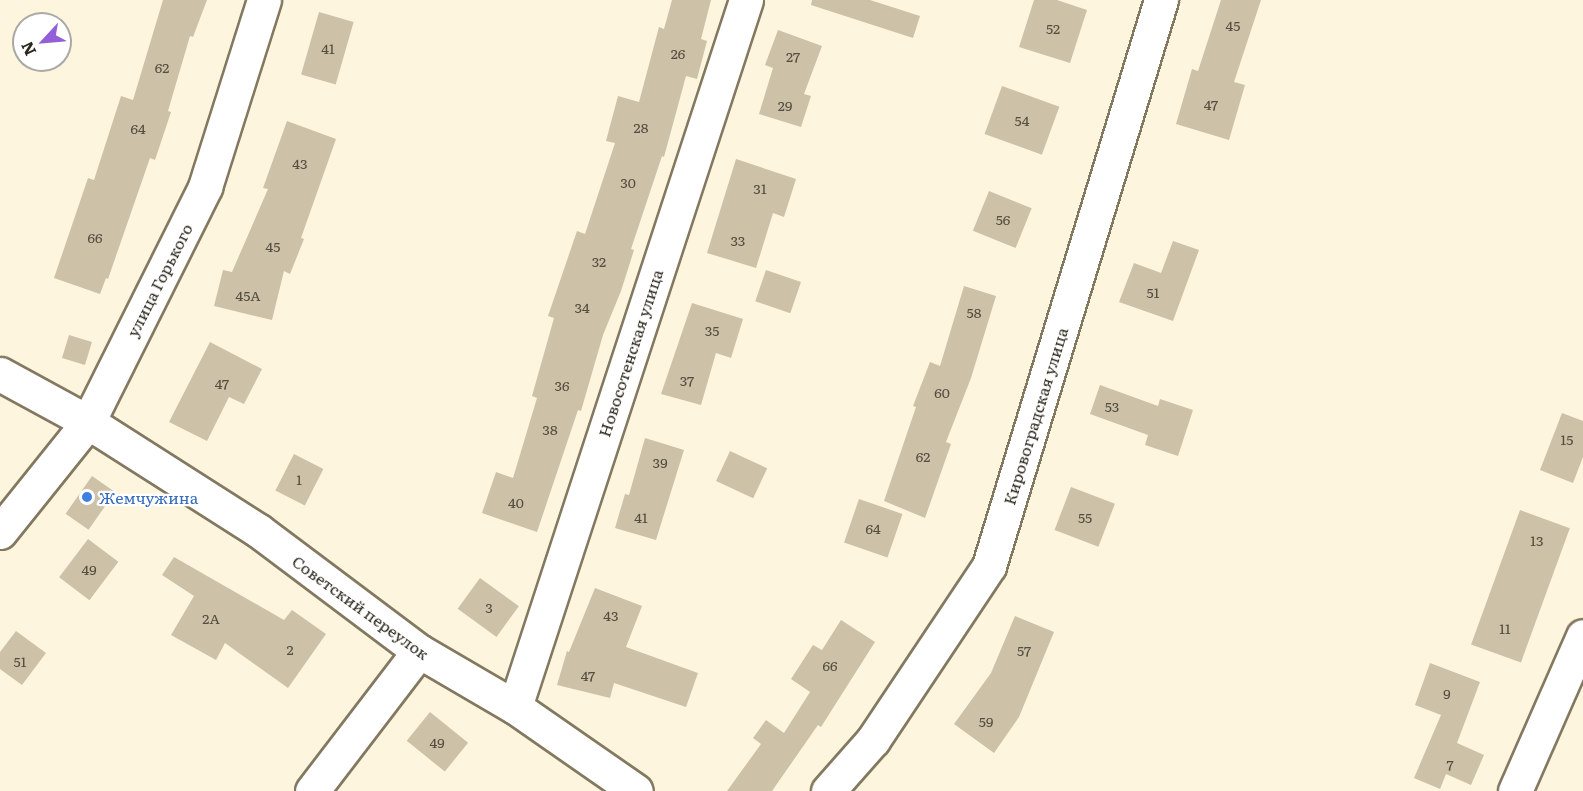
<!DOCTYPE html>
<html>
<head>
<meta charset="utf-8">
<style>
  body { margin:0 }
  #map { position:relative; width:1583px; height:791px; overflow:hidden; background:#fef5df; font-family:Literata,serif }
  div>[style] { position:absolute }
  .building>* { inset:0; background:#cdc1a7; transform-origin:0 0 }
  .roads { filter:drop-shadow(2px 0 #837860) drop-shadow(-2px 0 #837860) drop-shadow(0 2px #837860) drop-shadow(0 -2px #837860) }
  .minor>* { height:33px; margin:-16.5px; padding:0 16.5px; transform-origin:16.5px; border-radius:16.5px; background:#fff }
  .dots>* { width:16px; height:16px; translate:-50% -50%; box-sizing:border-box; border:3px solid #fff; border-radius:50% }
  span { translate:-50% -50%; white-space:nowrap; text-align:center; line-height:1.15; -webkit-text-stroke:4.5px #fff; paint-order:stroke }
  .number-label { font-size:14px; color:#544e40 }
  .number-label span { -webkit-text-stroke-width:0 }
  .street-label { font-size:16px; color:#2b271d }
  .shop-label { font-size:16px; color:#366cbe }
  .left { translate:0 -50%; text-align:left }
  .north { position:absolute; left:12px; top:12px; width:60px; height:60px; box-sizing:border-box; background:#fff; border:2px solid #aaa9a5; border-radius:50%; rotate:244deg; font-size:16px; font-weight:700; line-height:24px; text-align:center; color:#2b271d }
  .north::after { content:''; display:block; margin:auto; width:21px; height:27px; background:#935fd8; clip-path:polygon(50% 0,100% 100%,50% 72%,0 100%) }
</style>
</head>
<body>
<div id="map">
  <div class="building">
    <div style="clip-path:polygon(163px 0,207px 0,193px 37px,190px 36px,168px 111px,171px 112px,155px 160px,150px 158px,108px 279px,106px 278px,100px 294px,54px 278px,88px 178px,94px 180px,121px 96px,133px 100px)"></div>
    <div style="clip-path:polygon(672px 0,711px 0,701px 39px,707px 41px,697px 79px,686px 76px,664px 157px,662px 156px,631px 249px,634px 250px,621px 291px,603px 335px,581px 411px,578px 410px,537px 532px,482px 513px,496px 472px,513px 478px,537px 398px,532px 396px,554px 318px,548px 316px,577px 231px,585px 234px,615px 143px,606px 141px,618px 96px,639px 102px,659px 27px,664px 29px)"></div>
    <div style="clip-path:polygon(812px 0,870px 0,920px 16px,913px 38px,811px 5px)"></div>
    <div style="clip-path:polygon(1034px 0,1057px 0,1087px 10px,1070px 63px,1019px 47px)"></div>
    <div style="clip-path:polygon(1221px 0,1261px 0,1234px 82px,1245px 85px,1229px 140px,1176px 124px,1192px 69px,1198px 71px)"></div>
    <div style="left:319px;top:12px;width:36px;height:65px;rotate:16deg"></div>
    <div style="clip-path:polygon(778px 30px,822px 46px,804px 94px,811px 96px,801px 127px,759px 114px,773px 68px,765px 65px)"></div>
    <div style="left:1002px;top:86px;width:61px;height:51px;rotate:20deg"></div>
    <div style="clip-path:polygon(287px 121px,336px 139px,301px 238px,304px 239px,290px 274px,284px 271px,272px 320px,214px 306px,223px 270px,232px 272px,268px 189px,263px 188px)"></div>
    <div style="clip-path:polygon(736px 159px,796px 179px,784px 217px,773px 213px,756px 268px,707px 253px)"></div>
    <div style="left:989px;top:191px;width:46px;height:43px;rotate:22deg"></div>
    <div style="clip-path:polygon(1173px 241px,1199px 250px,1173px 321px,1119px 302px,1134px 263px,1161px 273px)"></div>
    <div style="left:766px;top:270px;width:37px;height:33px;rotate:19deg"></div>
    <div style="clip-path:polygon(964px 286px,996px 296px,971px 378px,946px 442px,951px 444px,925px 518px,884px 501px,916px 407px,913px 406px,930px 362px,940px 366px)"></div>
    <div style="clip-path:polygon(692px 303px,743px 319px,731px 358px,716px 353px,701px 405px,661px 394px)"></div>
    <div style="left:69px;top:335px;width:24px;height:24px;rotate:17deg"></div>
    <div style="clip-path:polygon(210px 342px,262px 369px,244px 404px,229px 397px,207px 441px,169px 422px)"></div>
    <div style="clip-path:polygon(1100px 385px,1158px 406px,1160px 399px,1193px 410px,1178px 456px,1145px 445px,1148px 435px,1090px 414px)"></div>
    <div style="clip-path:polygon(1562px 413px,1583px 421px,1583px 457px,1573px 483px,1540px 470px)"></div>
    <div style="clip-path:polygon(645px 438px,684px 450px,656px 540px,615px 528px,625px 494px,629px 495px)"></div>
    <div style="left:730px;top:451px;width:41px;height:33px;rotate:25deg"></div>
    <div style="left:294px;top:454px;width:33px;height:41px;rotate:27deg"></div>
    <div style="left:92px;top:476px;width:28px;height:46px;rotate:35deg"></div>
    <div style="left:1071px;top:487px;width:47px;height:46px;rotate:21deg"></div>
    <div style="left:859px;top:499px;width:46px;height:46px;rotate:19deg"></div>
    <div style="left:1520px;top:510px;width:53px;height:143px;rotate:20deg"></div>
    <div style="left:88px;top:539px;width:38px;height:48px;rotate:37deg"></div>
    <div style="clip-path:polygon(174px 557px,284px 620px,292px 610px,326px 634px,288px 688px,225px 643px,216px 660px,171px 635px,194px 596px,162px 575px)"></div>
    <div style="left:480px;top:578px;width:48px;height:38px;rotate:36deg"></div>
    <div style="clip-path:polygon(595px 588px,642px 606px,626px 647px,698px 673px,686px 707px,614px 683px,610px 698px,557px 685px,567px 651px,569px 652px)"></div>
    <div style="clip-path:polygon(1015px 616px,1054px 632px,1019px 717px,994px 753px,954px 724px,991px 673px)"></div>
    <div style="clip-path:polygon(841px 620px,875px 642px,821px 727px,818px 725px,772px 791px,727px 791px,761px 744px,753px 738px,766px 720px,784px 733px,810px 692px,791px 679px,813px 645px,822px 650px)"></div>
    <div style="clip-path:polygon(16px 631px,46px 653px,22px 685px,0 669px,0 652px)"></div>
    <div style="clip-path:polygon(1430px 663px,1480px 682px,1457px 743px,1484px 755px,1471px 785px,1446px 774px,1440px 789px,1414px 778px,1441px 715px,1415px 705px)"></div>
    <div style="left:430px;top:712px;width:49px;height:37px;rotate:39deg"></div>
  </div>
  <div class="roads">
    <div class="minor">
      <div style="left:0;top:374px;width:100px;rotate:28.6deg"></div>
      <div style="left:88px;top:422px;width:203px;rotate:32.5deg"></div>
      <div style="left:259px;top:531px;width:200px;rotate:36.9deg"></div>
      <div style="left:419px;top:651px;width:111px;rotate:30.3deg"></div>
      <div style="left:515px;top:707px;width:147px;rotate:34.8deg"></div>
      <div style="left:0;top:532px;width:141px;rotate:-51.3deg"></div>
      <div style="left:88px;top:422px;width:263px;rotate:-63.5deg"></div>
      <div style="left:205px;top:187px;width:196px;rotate:-72.5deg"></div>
      <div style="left:515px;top:707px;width:744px;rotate:-71.91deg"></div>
      <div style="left:312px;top:791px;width:176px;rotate:-52.6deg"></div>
      <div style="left:828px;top:791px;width:68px;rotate:-48.6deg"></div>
      <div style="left:873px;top:740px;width:209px;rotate:-56.3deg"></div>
      <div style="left:989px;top:566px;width:592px;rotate:-73.1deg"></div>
      <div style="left:1515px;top:791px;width:169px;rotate:-66.3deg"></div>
    </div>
  </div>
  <div class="dots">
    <div style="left:87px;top:497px;background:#3f7fe0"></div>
  </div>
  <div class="number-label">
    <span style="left:1233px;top:25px">45</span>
    <span style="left:1053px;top:28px">52</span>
    <span style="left:328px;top:48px">41</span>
    <span style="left:678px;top:53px">26</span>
    <span style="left:793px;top:56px">27</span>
    <span style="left:162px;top:67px">62</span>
    <span style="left:1211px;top:104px">47</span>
    <span style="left:785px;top:105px">29</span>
    <span style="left:1022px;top:120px">54</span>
    <span style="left:641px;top:127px">28</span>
    <span style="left:138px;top:128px">64</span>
    <span style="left:300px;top:163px">43</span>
    <span style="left:628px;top:182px">30</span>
    <span style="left:760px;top:188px">31</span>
    <span style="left:1003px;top:219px">56</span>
    <span style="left:95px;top:237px">66</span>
    <span style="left:738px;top:240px">33</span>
    <span style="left:273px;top:246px">45</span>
    <span style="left:599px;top:261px">32</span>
    <span style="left:1153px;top:292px">51</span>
    <span style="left:248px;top:295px">45А</span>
    <span style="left:582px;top:307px">34</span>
    <span style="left:974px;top:312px">58</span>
    <span style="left:712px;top:330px">35</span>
    <span style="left:687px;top:380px">37</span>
    <span style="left:222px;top:383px">47</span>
    <span style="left:562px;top:385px">36</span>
    <span style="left:942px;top:392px">60</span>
    <span style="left:1112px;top:406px">53</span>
    <span style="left:550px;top:429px">38</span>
    <span style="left:1567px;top:439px">15</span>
    <span style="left:923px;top:456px">62</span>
    <span style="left:660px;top:462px">39</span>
    <span style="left:299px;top:479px">1</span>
    <span style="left:516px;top:502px">40</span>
    <span style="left:641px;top:517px">41</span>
    <span style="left:1085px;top:517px">55</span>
    <span style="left:873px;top:528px">64</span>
    <span style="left:1537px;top:540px">13</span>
    <span style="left:89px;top:569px">49</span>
    <span style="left:489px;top:607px">3</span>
    <span style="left:611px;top:615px">43</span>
    <span style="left:211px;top:618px">2А</span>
    <span style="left:1505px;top:628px">11</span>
    <span style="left:290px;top:649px">2</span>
    <span style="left:1024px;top:650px">57</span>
    <span style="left:20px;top:661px">51</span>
    <span style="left:830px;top:665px">66</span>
    <span style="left:588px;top:675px">47</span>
    <span style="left:1447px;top:693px">9</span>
    <span style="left:986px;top:721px">59</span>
    <span style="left:437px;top:742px">49</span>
    <span style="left:1450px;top:764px">7</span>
  </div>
  <div class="street-label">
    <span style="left:159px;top:280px;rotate:-63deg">улица Горького</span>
    <span style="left:630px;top:353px;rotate:-72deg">Новосотенская улица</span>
    <span style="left:1035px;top:416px;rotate:-73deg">Кировоградская улица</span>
    <span style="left:361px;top:607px;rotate:36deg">Советский переулок</span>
  </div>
  <div class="shop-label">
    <span class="left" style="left:99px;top:497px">Жемчужина</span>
  </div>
  <div class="north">N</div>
</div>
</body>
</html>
